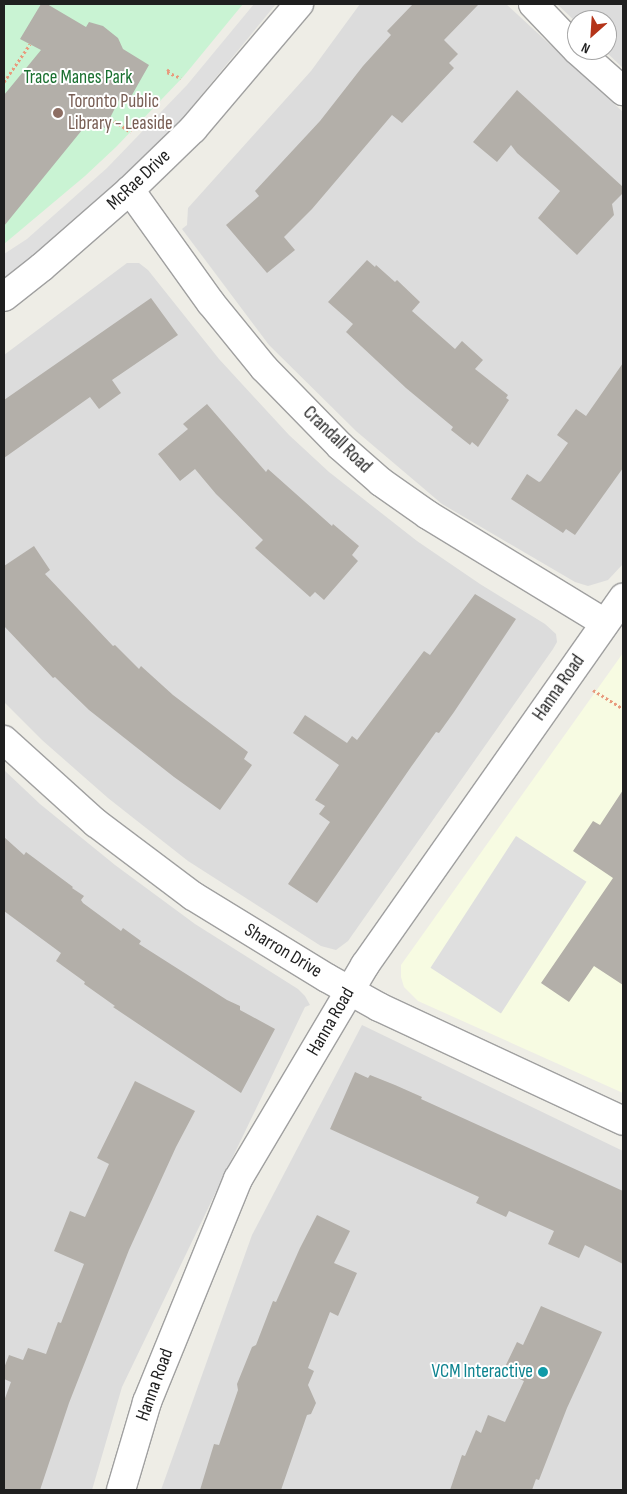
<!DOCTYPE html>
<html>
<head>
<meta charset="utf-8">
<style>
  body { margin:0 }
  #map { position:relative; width:627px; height:1494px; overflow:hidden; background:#eeede6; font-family:"Sofia Sans Condensed",sans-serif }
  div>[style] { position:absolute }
  .residential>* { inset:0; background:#dcdcdc }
  .education>* { inset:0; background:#f7fbe2 }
  .park>* { inset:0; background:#c9f3d3 }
  .parking>* { inset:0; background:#dfdfdf; transform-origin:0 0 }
  .building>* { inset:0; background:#b3afa9 }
  .path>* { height:3px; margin-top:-1.5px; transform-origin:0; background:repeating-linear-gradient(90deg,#e89a7d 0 2.5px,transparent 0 5px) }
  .roads { filter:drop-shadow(1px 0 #a0a0a0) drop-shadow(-1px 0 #a0a0a0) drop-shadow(0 1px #a0a0a0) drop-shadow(0 -1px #a0a0a0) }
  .minor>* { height:28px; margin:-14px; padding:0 14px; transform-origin:14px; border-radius:14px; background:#fff }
  .dots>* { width:14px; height:14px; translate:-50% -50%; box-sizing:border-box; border:2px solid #fff; border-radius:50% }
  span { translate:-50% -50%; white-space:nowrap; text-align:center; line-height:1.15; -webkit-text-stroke:4px #fff; paint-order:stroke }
  .park-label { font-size:19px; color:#1a7030 }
  .education-label { font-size:19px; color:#785e54 }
  .left { translate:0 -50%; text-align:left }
  .street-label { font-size:19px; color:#1f1f1f }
  .culture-label { font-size:19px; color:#0d838f }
  .right { translate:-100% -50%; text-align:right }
  .frame { position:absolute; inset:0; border:5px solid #1f1f1f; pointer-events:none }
  .north { position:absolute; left:567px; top:10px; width:50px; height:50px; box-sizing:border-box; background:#fff; border:1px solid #a5a5a5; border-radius:50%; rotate:206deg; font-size:14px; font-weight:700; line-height:20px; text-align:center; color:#1f1f1f }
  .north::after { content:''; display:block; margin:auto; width:18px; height:22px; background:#b43419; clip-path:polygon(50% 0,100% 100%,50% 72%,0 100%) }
</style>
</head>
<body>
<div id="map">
  <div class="residential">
    <div style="clip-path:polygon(360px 4px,506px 4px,623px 112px,623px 564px,608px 580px,588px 586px,575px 582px,442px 504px,356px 431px,269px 345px,182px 229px,187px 225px,188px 208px,311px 71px)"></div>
    <div style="clip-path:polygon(557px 4px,623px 4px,623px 68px,604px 50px,607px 50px,607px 20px,577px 20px,577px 23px)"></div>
    <div style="clip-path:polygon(127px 263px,139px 263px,148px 270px,219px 359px,289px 435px,329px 472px,417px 541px,480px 584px,545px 624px,556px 634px,557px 642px,553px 649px,348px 941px,336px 950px,321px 946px,188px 861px,108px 798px,42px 740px,4px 702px,4px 355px)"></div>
    <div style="clip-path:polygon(4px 770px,40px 804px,115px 865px,195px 924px,298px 989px,305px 996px,310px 1005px,305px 1007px,122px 1387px,92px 1490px,4px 1490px)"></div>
    <div style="clip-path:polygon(362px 1025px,623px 1151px,623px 1490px,161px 1490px,252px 1235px)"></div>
  </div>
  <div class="education">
    <div style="clip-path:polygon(623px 653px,623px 1093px,418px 1001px,404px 987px,401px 977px,401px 965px)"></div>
  </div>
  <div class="park">
    <div style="clip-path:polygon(4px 4px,243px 4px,183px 77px,116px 147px,85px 176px,4px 244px)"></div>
  </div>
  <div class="parking">
    <div style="clip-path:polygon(254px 4px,276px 4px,162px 143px,77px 225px,4px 283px,4px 254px,27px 239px,107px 168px,187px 85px)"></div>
    <div style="left:516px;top:836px;width:84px;height:157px;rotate:33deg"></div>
  </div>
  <div class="building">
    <div style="clip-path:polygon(41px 4px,47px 4px,86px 27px,89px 22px,103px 26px,118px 38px,123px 49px,149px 65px,128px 102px,120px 98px,105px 128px,91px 119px,4px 226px,4px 95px,41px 50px,20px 39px)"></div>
    <div style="clip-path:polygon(413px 4px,479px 4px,444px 40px,458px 54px,449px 63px,454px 68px,402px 123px,392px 115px,312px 209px,284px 237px,295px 250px,267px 273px,226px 225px,259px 196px,255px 191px,320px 121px,363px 66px,391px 35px,387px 31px)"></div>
    <div style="clip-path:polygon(517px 90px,623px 187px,623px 193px,612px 204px,614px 215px,577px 255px,538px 218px,560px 191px,517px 153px,511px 145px,497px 162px,473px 142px)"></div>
    <div style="clip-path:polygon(367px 260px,375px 267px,376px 265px,395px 282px,397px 280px,420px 302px,412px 311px,455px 349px,462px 341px,483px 360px,475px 369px,508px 395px,506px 398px,509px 400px,478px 447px,472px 442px,470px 445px,451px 430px,453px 427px,406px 388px,346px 332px,353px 324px,328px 302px)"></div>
    <div style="clip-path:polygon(151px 298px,178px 335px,112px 380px,121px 393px,99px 409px,90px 397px,4px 458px,4px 400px)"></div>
    <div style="clip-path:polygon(623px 363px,623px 468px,575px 535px,566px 529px,563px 533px,511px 499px,527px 474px,539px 482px,541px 481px,568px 443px,557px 435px,576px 409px,586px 416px)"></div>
    <div style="clip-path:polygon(207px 404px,266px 472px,268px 469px,332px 526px,333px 524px,359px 546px,352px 555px,358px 561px,324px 600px,315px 592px,310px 597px,255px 548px,263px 540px,216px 494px,195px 469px,180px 481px,158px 454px,188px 429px,183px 424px)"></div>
    <div style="clip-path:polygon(34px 546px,50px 570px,45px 574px,113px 646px,115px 645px,139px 669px,141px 666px,173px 695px,248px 752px,244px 759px,252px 765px,220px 810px,174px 777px,89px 710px,55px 677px,53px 678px,4px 626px,4px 566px)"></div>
    <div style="clip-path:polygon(475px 594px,516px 619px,454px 712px,439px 733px,436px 732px,411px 767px,317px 903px,288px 884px,330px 822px,319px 814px,325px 806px,315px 800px,339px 765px,293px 733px,305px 715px,347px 743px,352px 736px,357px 740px,424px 651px,430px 655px)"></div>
    <div style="clip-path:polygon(623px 790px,623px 985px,594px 966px,569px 1002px,541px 983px,613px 878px,573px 851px,593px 821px,600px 825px)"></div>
    <div style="clip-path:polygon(4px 837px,24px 855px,26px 852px,73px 887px,72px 888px,84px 896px,81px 900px,83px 903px,121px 931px,123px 928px,141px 941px,139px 944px,227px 1000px,240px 1006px,240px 1010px,275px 1029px,241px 1093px,113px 1007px,115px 1006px,84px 984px,85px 982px,56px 961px,61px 953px,4px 911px)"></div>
    <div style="clip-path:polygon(355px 1072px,368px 1078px,370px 1075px,395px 1085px,422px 1097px,421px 1099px,623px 1191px,623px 1264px,585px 1245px,579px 1258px,548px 1244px,554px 1231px,509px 1211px,506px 1217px,476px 1203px,479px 1197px,330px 1129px)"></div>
    <div style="clip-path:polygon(135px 1081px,195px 1111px,176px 1147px,129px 1250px,69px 1403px,40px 1490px,4px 1490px,4px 1401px,11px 1382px,4px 1379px,4px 1368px,9px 1355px,23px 1360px,28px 1348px,46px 1354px,58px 1322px,61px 1323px,84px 1264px,54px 1251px,70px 1211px,85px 1217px,109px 1164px,97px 1158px)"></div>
    <div style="clip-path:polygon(317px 1215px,350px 1231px,334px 1263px,357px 1273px,338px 1316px,330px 1312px,308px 1368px,314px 1371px,308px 1385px,316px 1403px,311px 1414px,307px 1415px,281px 1490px,200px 1490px,214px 1444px,219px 1445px,238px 1390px,237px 1384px,252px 1347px,256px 1345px,273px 1301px,276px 1302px,300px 1248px)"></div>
    <div style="clip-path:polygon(541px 1306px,602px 1332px,567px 1408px,539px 1480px,536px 1479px,532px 1490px,450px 1490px,462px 1455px,465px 1456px,476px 1430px,481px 1433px,488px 1415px,505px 1422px,524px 1381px,503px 1371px,517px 1342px,523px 1345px)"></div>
  </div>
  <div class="path">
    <div style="left:169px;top:69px;width:4px;rotate:124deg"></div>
    <div style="left:167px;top:72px;width:15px;rotate:23deg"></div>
    <div style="left:4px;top:82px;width:46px;rotate:-55.6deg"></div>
    <div style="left:110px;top:118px;width:25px;rotate:34deg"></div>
    <div style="left:593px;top:690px;width:36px;rotate:32deg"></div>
  </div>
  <div class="roads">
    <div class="minor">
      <div style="left:533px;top:4px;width:64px;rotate:46.3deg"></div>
      <div style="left:577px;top:50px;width:62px;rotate:41.7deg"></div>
      <div style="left:130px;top:190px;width:139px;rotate:54.4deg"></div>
      <div style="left:211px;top:303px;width:84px;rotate:50.8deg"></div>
      <div style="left:264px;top:368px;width:109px;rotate:45.7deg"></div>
      <div style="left:340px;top:446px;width:55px;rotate:41.3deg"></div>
      <div style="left:381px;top:482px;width:57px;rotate:35.1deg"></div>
      <div style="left:428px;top:515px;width:207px;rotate:31.4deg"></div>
      <div style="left:4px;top:297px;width:48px;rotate:-38.3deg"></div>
      <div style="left:42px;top:267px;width:117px;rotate:-41.2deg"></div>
      <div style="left:130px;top:190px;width:88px;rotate:-44.1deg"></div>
      <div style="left:193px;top:129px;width:164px;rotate:-49.7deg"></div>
      <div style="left:4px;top:740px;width:124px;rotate:42.1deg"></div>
      <div style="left:96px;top:823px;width:121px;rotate:37deg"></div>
      <div style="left:193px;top:896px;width:157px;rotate:31.5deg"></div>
      <div style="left:327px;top:978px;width:60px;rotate:29.1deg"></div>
      <div style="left:379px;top:1007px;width:269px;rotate:25deg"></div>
      <div style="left:121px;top:1490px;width:92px;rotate:-73.5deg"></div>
      <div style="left:147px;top:1402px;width:241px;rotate:-67.8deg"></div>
      <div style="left:238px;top:1179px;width:249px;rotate:-59.3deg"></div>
      <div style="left:365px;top:965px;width:449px;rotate:-54.9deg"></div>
    </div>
  </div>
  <div class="dots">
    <div style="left:58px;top:113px;background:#8d6e63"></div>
    <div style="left:543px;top:1372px;background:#0f9aa8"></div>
  </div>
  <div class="park-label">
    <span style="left:78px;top:78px">Trace Manes Park</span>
  </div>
  <div class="education-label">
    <span class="left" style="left:68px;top:113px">Toronto Public<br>Library - Leaside</span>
  </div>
  <div class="street-label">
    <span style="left:139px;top:180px;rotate:-43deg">McRae Drive</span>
    <span style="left:337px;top:440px;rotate:44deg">Crandall Road</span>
    <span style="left:559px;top:688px;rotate:-55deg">Hanna Road</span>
    <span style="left:283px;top:951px;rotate:31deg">Sharron Drive</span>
    <span style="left:331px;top:1022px;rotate:-60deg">Hanna Road</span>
    <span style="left:155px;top:1385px;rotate:-70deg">Hanna Road</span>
  </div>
  <div class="culture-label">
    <span class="right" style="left:533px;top:1372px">VCM Interactive</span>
  </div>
  <div class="frame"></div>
  <div class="north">N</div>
</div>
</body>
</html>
